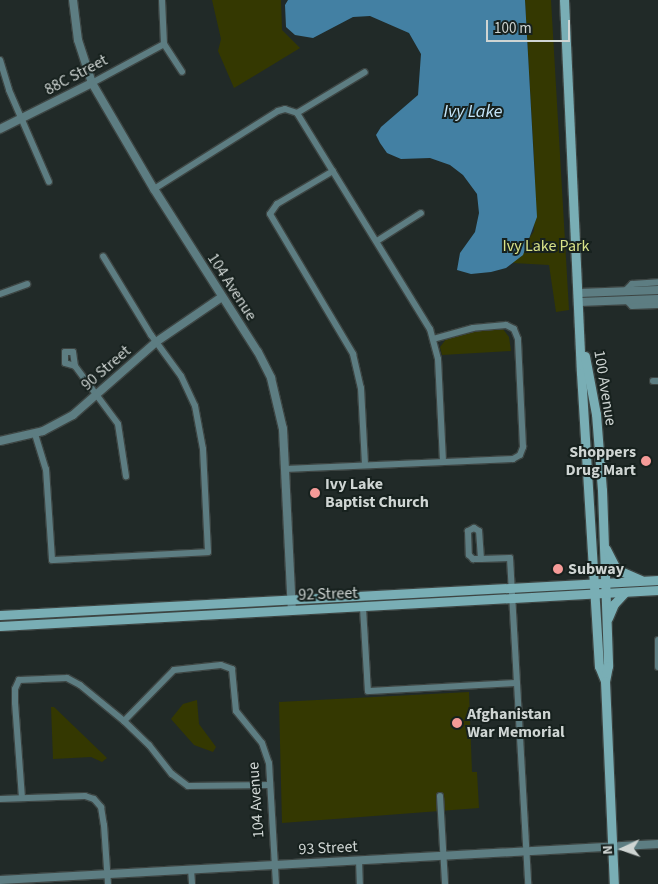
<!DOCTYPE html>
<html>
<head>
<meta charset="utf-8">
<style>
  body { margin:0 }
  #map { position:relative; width:658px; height:884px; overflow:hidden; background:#212a28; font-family:"Source Sans 3",sans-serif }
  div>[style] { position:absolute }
  .green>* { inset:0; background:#343801 }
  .water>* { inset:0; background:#4380a3 }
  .roads { filter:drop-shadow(1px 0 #3d4543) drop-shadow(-1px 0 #3d4543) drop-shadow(0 1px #3d4543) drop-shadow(0 -1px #3d4543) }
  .minor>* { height:6px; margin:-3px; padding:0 3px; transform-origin:3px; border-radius:3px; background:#5d7d82 }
  .tertiary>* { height:8px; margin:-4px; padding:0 4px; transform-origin:4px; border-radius:4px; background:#5d7d82 }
  .secondary>* { height:9px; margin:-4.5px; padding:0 4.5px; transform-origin:4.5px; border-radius:4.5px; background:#79aeb5 }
  .dots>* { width:14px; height:14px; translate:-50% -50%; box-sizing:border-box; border:2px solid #17211e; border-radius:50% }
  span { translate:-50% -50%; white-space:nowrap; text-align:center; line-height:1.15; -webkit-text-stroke:4px #17211e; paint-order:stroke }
  .street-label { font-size:16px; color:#cfd5d3 }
  .park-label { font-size:16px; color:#d8e288 }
  .poi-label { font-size:16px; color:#cfd5d3; font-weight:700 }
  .right { translate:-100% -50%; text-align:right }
  .left { translate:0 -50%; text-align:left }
  .water-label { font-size:18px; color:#c5e6fb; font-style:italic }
  .north { position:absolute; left:598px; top:824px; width:50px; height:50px; -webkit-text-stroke:4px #17211e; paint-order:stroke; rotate:267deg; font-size:14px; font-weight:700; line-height:20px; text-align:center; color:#cfd5d3 }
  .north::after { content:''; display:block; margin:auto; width:18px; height:22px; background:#cfd5d3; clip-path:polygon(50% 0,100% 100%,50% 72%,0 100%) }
  .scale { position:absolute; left:486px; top:20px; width:84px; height:22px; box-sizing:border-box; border:2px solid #cfd5d3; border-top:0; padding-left:6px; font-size:15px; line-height:18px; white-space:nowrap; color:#cfd5d3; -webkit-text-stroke:4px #17211e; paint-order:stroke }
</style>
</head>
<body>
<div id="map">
  <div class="green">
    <div style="clip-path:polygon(212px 0,281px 0,282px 30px,300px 48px,234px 88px,218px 51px,221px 39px)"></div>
    <div style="clip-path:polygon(525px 0,551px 0,569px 310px,556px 312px,549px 265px,513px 263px,534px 231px,535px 175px)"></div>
    <div style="clip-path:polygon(503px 329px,509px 337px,511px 351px,442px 355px,440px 347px,447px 338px,479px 330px)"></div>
    <div style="clip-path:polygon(469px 692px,472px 772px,477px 772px,479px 808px,282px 823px,279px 702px)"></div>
    <div style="clip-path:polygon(197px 700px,199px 724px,216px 747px,213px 752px,194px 745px,171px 719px,183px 704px)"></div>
    <div style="clip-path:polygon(51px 707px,54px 707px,107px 758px,102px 762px,91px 757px,53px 759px)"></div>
  </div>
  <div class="water">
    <div style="clip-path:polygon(288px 0,525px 0,537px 217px,523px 255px,506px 268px,491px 272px,471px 274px,457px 270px,460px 253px,475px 232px,479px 213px,477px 194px,463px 175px,450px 165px,430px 158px,401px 159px,387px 153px,380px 143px,376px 135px,381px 127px,418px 95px,421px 54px,409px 33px,370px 16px,353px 17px,313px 38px,295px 35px,286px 27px,285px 5px)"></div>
  </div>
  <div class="roads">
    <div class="minor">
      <div style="left:162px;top:0;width:44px;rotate:87.4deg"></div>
      <div style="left:164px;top:44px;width:33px;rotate:57deg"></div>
      <div style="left:0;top:60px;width:31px;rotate:73deg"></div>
      <div style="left:9px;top:90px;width:100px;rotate:66.5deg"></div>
      <div style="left:92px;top:83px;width:82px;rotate:-28.4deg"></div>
      <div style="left:297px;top:113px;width:254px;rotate:58.4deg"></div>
      <div style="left:430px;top:329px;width:31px;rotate:75deg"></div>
      <div style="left:438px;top:359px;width:102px;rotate:87.2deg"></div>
      <div style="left:297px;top:113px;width:79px;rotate:-31.1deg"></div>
      <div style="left:333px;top:171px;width:65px;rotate:149.5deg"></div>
      <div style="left:277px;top:204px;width:12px;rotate:125deg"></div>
      <div style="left:270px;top:214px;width:163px;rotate:59.3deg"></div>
      <div style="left:353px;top:354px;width:35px;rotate:77deg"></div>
      <div style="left:361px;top:388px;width:77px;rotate:87deg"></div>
      <div style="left:154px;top:189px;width:146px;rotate:-32.2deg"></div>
      <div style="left:278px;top:111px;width:7px;rotate:-16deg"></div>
      <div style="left:285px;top:109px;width:13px;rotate:18deg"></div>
      <div style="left:377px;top:241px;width:52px;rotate:-32.5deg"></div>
      <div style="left:625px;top:291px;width:10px;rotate:-45deg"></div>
      <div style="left:632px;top:284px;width:26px;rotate:-4deg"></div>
      <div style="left:0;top:294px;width:29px;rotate:-20deg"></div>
      <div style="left:626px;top:300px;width:8px;rotate:45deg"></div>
      <div style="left:632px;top:306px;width:26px;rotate:-2deg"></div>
      <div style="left:75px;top:366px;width:10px;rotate:-163deg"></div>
      <div style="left:65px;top:363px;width:11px;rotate:-90deg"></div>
      <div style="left:65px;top:352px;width:8px"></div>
      <div style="left:73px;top:352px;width:14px;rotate:82deg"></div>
      <div style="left:75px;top:366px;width:72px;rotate:53.4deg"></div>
      <div style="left:118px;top:424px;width:53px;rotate:81.3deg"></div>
      <div style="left:653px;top:381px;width:5px"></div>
      <div style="left:35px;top:434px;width:37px;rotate:73deg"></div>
      <div style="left:46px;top:469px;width:91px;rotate:86.2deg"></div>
      <div style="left:52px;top:560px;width:156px;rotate:-2.9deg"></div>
      <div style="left:208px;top:552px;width:103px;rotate:-92.8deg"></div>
      <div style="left:203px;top:449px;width:44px;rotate:-100.5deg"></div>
      <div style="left:195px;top:406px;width:33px;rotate:-115deg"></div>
      <div style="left:181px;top:376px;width:51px;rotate:-126.2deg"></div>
      <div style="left:151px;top:335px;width:92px;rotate:-121.3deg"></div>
      <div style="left:285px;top:469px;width:228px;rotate:-2.5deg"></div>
      <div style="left:513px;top:459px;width:8px;rotate:-30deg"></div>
      <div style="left:520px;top:455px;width:9px;rotate:-69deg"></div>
      <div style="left:523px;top:447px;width:108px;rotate:-92.7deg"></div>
      <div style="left:518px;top:339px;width:11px;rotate:-112deg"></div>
      <div style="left:514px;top:329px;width:9px;rotate:-153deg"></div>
      <div style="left:506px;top:325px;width:33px;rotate:175deg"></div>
      <div style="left:473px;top:328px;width:41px;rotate:164.6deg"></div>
      <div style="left:481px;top:559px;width:28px;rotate:-94deg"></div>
      <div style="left:479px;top:531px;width:6px;rotate:-149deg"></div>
      <div style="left:474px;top:528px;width:7px;rotate:153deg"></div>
      <div style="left:468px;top:531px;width:24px;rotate:88deg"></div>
      <div style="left:469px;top:555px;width:6px;rotate:45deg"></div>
      <div style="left:473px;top:559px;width:8px"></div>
      <div style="left:481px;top:559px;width:29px;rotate:-2deg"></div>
      <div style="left:510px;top:558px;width:326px;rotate:86.8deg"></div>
      <div style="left:363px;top:608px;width:83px;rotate:86.6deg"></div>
      <div style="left:368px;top:691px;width:149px;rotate:-3.1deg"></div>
      <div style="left:658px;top:640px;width:27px;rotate:90deg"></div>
      <div style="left:124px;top:721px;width:71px;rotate:-45.6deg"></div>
      <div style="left:174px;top:670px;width:47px;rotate:-6.1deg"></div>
      <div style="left:221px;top:665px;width:12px;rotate:20deg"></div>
      <div style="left:232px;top:669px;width:42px;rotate:84.6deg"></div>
      <div style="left:236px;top:711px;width:41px;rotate:50.9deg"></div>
      <div style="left:262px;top:743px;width:21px;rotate:71deg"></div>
      <div style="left:269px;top:763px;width:121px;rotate:86.7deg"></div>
      <div style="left:440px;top:796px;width:88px;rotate:86.7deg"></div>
      <div style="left:22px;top:798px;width:95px;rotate:-94.2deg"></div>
      <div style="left:15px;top:703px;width:14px;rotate:-90deg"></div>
      <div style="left:15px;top:689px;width:10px;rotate:-66deg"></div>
      <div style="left:19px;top:680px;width:48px;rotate:-2.4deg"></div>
      <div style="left:67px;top:678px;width:15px;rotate:28deg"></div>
      <div style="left:80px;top:685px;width:57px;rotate:39.3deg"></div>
      <div style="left:124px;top:721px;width:35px;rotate:44deg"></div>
      <div style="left:149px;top:745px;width:37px;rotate:52deg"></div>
      <div style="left:172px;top:774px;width:20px;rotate:37deg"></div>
      <div style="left:188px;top:786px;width:82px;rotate:-0.7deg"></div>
      <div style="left:0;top:799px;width:85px;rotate:-2deg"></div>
      <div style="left:85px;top:796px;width:9px;rotate:18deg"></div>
      <div style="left:94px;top:799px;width:11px;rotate:49deg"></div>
      <div style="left:101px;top:807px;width:18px;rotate:81deg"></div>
      <div style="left:104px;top:825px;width:59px;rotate:86.1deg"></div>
      <div style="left:359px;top:860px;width:24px;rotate:88deg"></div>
      <div style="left:191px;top:869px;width:15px;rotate:86deg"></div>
    </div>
    <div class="tertiary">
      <div style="left:73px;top:0;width:40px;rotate:82.9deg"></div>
      <div style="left:78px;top:40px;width:45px;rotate:72deg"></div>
      <div style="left:92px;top:83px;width:123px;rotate:59.7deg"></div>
      <div style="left:154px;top:189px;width:193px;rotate:57.5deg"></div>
      <div style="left:258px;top:352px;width:29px;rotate:63deg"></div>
      <div style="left:271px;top:378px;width:52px;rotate:76.8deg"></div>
      <div style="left:283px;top:429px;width:182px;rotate:87.2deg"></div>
      <div style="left:0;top:129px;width:103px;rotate:-26.6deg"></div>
      <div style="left:579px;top:293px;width:79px;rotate:-2.2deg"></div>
      <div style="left:579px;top:302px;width:79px;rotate:-2.2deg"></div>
      <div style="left:0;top:441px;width:44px;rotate:-13.1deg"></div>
      <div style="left:43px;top:431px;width:34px;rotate:-28deg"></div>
      <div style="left:73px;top:415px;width:111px;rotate:-41.3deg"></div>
      <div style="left:156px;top:342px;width:80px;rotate:-34.3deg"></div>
      <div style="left:0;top:880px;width:659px;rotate:-3.13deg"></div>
    </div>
    <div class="secondary">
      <div style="left:564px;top:0;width:373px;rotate:87.4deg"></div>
      <div style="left:581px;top:373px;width:294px;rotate:86.5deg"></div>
      <div style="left:599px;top:666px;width:16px;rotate:68deg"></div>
      <div style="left:585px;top:356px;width:59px;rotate:79.3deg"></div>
      <div style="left:596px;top:414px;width:76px;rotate:85.5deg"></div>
      <div style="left:602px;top:490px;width:176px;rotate:88deg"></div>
      <div style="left:608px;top:666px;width:15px;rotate:101deg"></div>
      <div style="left:605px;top:681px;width:203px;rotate:87.5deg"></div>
      <div style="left:606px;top:549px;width:22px;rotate:63deg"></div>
      <div style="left:616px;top:569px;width:27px;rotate:24deg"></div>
      <div style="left:0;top:615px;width:659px;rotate:-3.04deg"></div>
      <div style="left:608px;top:618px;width:15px;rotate:-67deg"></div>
      <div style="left:614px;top:604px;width:16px;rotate:-47deg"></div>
      <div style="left:0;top:626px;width:659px;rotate:-3.13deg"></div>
    </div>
  </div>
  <div class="dots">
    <div style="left:646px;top:461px;background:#f59b98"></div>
    <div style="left:315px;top:493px;background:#f59b98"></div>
    <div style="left:558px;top:569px;background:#f59b98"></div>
    <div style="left:457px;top:723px;background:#f59b98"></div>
  </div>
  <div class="street-label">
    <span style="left:76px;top:75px;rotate:-28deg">88C Street</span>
    <span style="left:232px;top:287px;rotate:57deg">104 Avenue</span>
    <span style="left:106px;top:368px;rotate:-41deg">90 Street</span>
    <span style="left:605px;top:388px;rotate:81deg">100 Avenue</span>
    <span style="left:328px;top:594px;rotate:-2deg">92 Street</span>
    <span style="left:256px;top:800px;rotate:-94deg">104 Avenue</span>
    <span style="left:328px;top:848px;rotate:-3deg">93 Street</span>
  </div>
  <div class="park-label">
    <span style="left:546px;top:246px">Ivy Lake Park</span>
  </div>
  <div class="poi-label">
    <span class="right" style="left:636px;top:461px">Shoppers<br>Drug Mart</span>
    <span class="left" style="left:325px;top:493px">Ivy Lake<br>Baptist Church</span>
    <span class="left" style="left:568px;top:569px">Subway</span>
    <span class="left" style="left:467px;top:723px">Afghanistan<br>War Memorial</span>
  </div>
  <div class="water-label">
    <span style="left:473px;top:112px">Ivy Lake</span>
  </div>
  <div class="north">N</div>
  <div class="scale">100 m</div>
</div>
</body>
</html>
